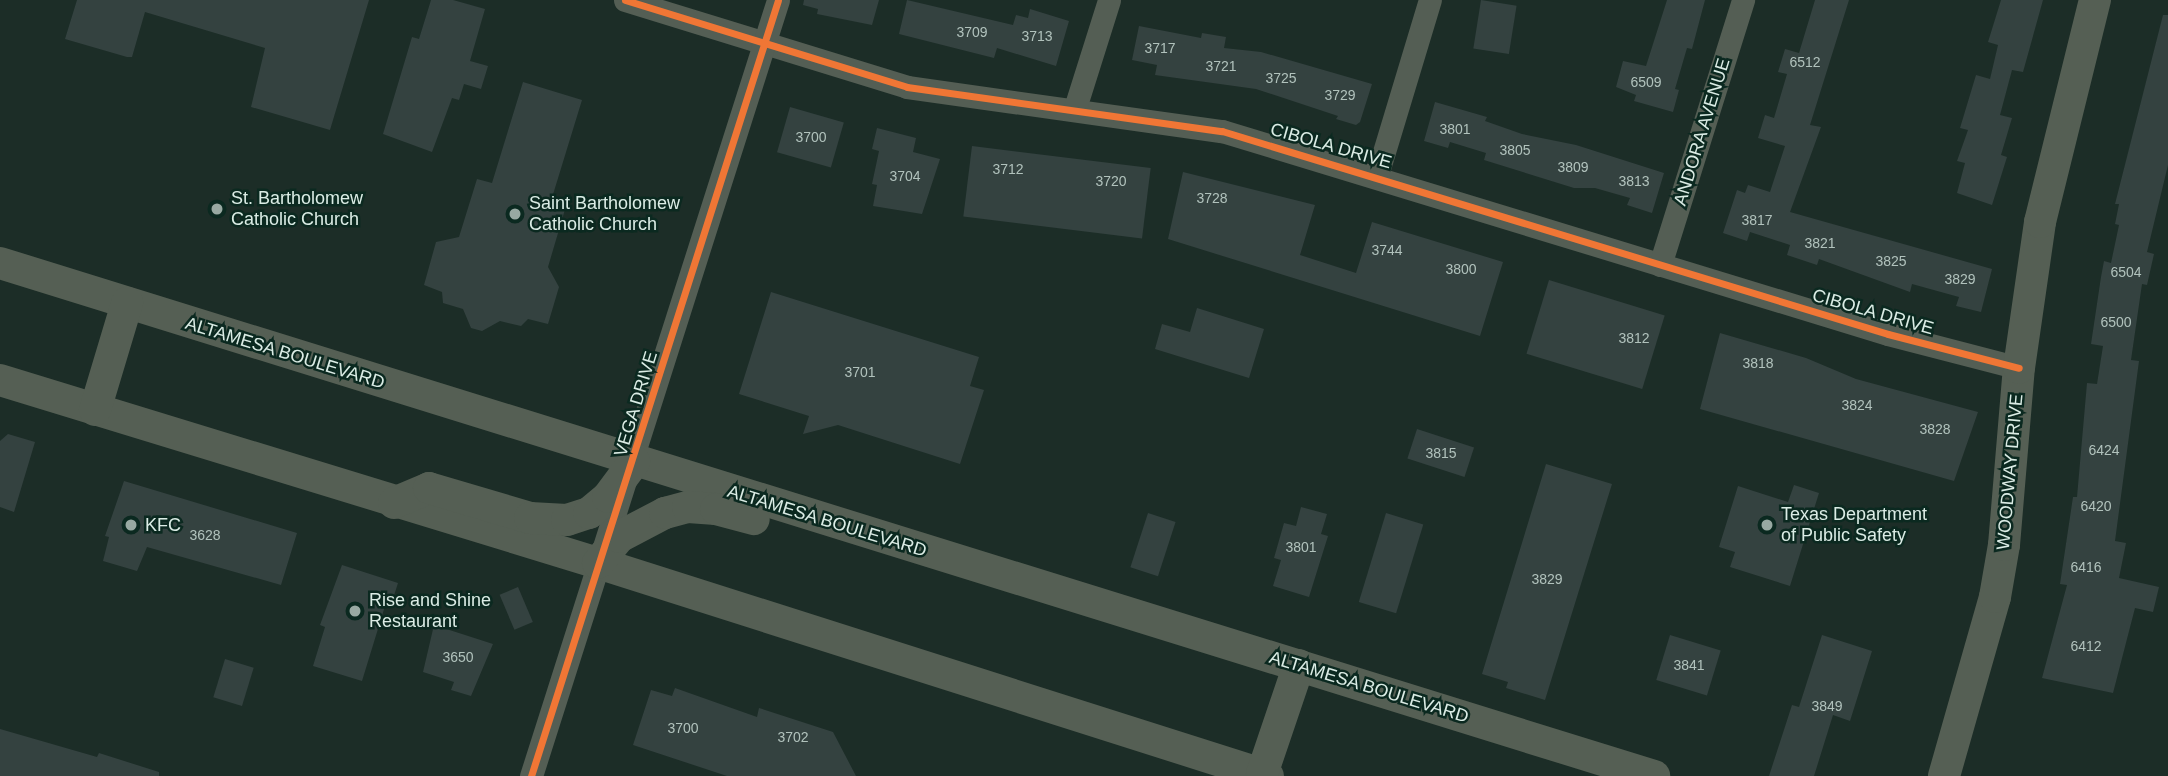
<!DOCTYPE html>
<html>
<head>
<meta charset="utf-8">
<style>
  body { margin:0 }
  #map { position:relative; width:2168px; height:776px; overflow:hidden; background:#1c2d27; font-family:Helvetica,sans-serif }
  div>[style] { position:absolute }
  .building>* { inset:0; background:#344240; transform-origin:0 0 }
  .street>* { height:23px; margin:-11.5px; padding:0 11.5px; transform-origin:11.5px; border-radius:11.5px; background:#545e54 }
  .secondary>* { height:32px; margin:-16px; padding:0 16px; transform-origin:16px; border-radius:16px; background:#555f54 }
  .cycleway>* { height:7px; margin:-3.5px; padding:0 3.5px; transform-origin:3.5px; border-radius:3.5px; background:#f07635 }
  .dots>* { width:19px; height:19px; translate:-50% -50%; box-sizing:border-box; border:4px solid #0b2920; border-radius:50% }
  span { translate:-50% -50%; white-space:nowrap; text-align:center; line-height:1.15; -webkit-text-stroke:5px #0b2920; paint-order:stroke }
  .number-label { font-size:14px; color:#b1c2bc }
  .number-label span { -webkit-text-stroke-width:0 }
  .street-label { font-size:18px; color:#dbece5 }
  .poi-label { font-size:18px; color:#dbece5 }
  .left { translate:0 -50%; text-align:left }
</style>
</head>
<body>
<div id="map">
  <div class="building">
    <div style="clip-path:polygon(77px 0,369px 0,330px 130px,251px 107px,265px 48px,145px 12px,132px 57px,127px 57px,65px 39px)"></div>
    <div style="clip-path:polygon(431px 0,453px 0,485px 9px,470px 61px,488px 66px,481px 89px,464px 84px,459px 100px,452px 98px,432px 152px,383px 134px,412px 37px,419px 39px)"></div>
    <div style="clip-path:polygon(804px 0,879px 0,872px 25px,817px 14px,818px 9px,803px 5px)"></div>
    <div style="clip-path:polygon(907px 0,1013px 25px,1016px 15px,1028px 18px,1030px 9px,1069px 21px,1056px 66px,997px 48px,994px 58px,899px 34px)"></div>
    <div style="left:1481px;top:0;width:36px;height:49px;rotate:9deg"></div>
    <div style="clip-path:polygon(1667px 0,1705px 0,1692px 49px,1687px 48px,1675px 89px,1679px 90px,1673px 112px,1634px 101px,1636px 95px,1616px 87px,1623px 61px,1646px 66px)"></div>
    <div style="clip-path:polygon(1815px 0,1849px 0,1810px 125px,1821px 127px,1790px 212px,1992px 269px,1981px 312px,1956px 306px,1959px 297px,1912px 284px,1910px 292px,1819px 259px,1817px 265px,1787px 255px,1790px 245px,1750px 232px,1747px 241px,1723px 233px,1737px 190px,1745px 193px,1748px 185px,1770px 192px,1785px 146px,1758px 138px,1765px 115px,1774px 118px,1787px 74px,1778px 72px,1785px 49px,1799px 53px)"></div>
    <div style="clip-path:polygon(2001px 0,2043px 0,2023px 72px,2012px 70px,2000px 115px,2012px 118px,2001px 155px,2007px 157px,1992px 205px,1957px 193px,1965px 163px,1957px 161px,1968px 130px,1960px 128px,1976px 75px,1990px 79px,1998px 45px,1988px 42px)"></div>
    <div style="clip-path:polygon(2163px 15px,2168px 15px,2168px 165px,2147px 252px,2154px 254px,2147px 285px,2142px 284px,2131px 360px,2139px 361px,2115px 541px,2126px 543px,2119px 578px,2159px 587px,2153px 612px,2135px 608px,2113px 693px,2042px 678px,2067px 585px,2060px 584px,2073px 497px,2077px 497px,2087px 383px,2097px 384px,2103px 346px,2091px 344px,2101px 277px,2104px 261px,2111px 263px,2119px 225px,2115px 224px,2119px 204px,2115px 204px)"></div>
    <div style="clip-path:polygon(1139px 26px,1201px 38px,1202px 33px,1226px 37px,1224px 48px,1261px 52px,1372px 84px,1360px 122px,1356px 125px,1336px 119px,1338px 116px,1256px 89px,1155px 75px,1157px 65px,1132px 60px)"></div>
    <div style="clip-path:polygon(523px 82px,582px 100px,551px 201px,566px 206px,548px 267px,559px 287px,548px 324px,528px 319px,521px 326px,500px 321px,482px 331px,471px 328px,463px 309px,443px 303px,442px 292px,424px 285px,436px 242px,459px 237px,477px 179px,492px 183px)"></div>
    <div style="clip-path:polygon(1435px 102px,1487px 117px,1485px 121px,1522px 134px,1576px 145px,1664px 173px,1652px 213px,1627px 205px,1630px 198px,1595px 188px,1574px 188px,1484px 160px,1486px 153px,1450px 142px,1448px 148px,1424px 141px)"></div>
    <div style="left:790px;top:107px;width:56px;height:47px;rotate:16deg"></div>
    <div style="clip-path:polygon(877px 128px,916px 138px,913px 152px,940px 159px,922px 214px,873px 206px,877px 185px,872px 184px,879px 151px,872px 149px)"></div>
    <div style="left:972px;top:146px;width:180px;height:71px;rotate:7deg"></div>
    <div style="clip-path:polygon(1183px 172px,1315px 205px,1300px 255px,1356px 273px,1372px 222px,1503px 262px,1480px 336px,1168px 239px)"></div>
    <div style="left:1549px;top:280px;width:121px;height:77px;rotate:17deg"></div>
    <div style="clip-path:polygon(771px 292px,979px 357px,970px 386px,984px 390px,960px 464px,838px 425px,803px 434px,809px 416px,739px 394px)"></div>
    <div style="clip-path:polygon(1197px 308px,1264px 329px,1249px 378px,1155px 349px,1162px 324px,1190px 332px)"></div>
    <div style="clip-path:polygon(1720px 333px,1806px 358px,1856px 379px,1978px 412px,1954px 481px,1700px 409px)"></div>
    <div style="left:1417px;top:429px;width:60px;height:31px;rotate:18deg"></div>
    <div style="clip-path:polygon(8px 434px,35px 442px,14px 512px,0 507px,0 441px)"></div>
    <div style="clip-path:polygon(1546px 464px,1612px 484px,1545px 700px,1506px 688px,1508px 682px,1482px 674px)"></div>
    <div style="clip-path:polygon(124px 481px,297px 533px,281px 585px,147px 547px,137px 571px,103px 561px,109px 537px,105px 536px)"></div>
    <div style="clip-path:polygon(1794px 485px,1819px 493px,1790px 586px,1730px 567px,1735px 552px,1719px 547px,1738px 486px,1788px 502px)"></div>
    <div style="clip-path:polygon(1301px 507px,1327px 514px,1321px 534px,1328px 536px,1309px 597px,1273px 586px,1281px 560px,1274px 558px,1284px 523px,1296px 526px)"></div>
    <div style="left:1148px;top:513px;width:29px;height:57px;rotate:18deg"></div>
    <div style="left:1386px;top:513px;width:39px;height:93px;rotate:17deg"></div>
    <div style="clip-path:polygon(342px 565px,398px 583px,390px 608px,385px 606px,362px 681px,313px 666px,325px 627px,320px 625px)"></div>
    <div style="left:518px;top:587px;width:38px;height:20px;rotate:67deg"></div>
    <div style="clip-path:polygon(434px 625px,493px 644px,471px 696px,451px 690px,454px 682px,423px 672px)"></div>
    <div style="left:1670px;top:635px;width:53px;height:47px;rotate:17deg"></div>
    <div style="clip-path:polygon(1822px 635px,1872px 651px,1850px 721px,1833px 715px,1814px 776px,1769px 776px,1792px 705px,1799px 707px)"></div>
    <div style="left:225px;top:659px;width:30px;height:40px;rotate:17deg"></div>
    <div style="clip-path:polygon(675px 688px,757px 717px,759px 708px,833px 732px,856px 776px,727px 776px,633px 745px,651px 690px,672px 696px)"></div>
    <div style="clip-path:polygon(0 729px,97px 757px,99px 753px,159px 772px,159px 776px,0 776px)"></div>
  </div>
  <div class="street">
    <div style="left:625px;top:0;width:295px;rotate:17.1deg"></div>
    <div style="left:907px;top:87px;width:318px;rotate:8deg"></div>
    <div style="left:1222px;top:131px;width:696px;rotate:16.95deg"></div>
    <div style="left:1888px;top:334px;width:135px;rotate:14.5deg"></div>
    <div style="left:1075px;top:108px;width:113px;rotate:-72.5deg"></div>
    <div style="left:1377px;top:175px;width:183px;rotate:-73.2deg"></div>
    <div style="left:1660px;top:265px;width:278px;rotate:-72.6deg"></div>
    <div style="left:531px;top:776px;width:814px;rotate:-72.34deg"></div>
  </div>
  <div class="secondary">
    <div style="left:0;top:263px;width:1732px;rotate:17.23deg"></div>
    <div style="left:0;top:380px;width:625px;rotate:17.02deg"></div>
    <div style="left:598px;top:563px;width:703px;rotate:17.64deg"></div>
    <div style="left:95px;top:410px;width:112px;rotate:-73.3deg"></div>
    <div style="left:394px;top:503px;width:38px;rotate:-23deg"></div>
    <div style="left:429px;top:488px;width:105px;rotate:16.5deg"></div>
    <div style="left:530px;top:518px;width:37px;rotate:3deg"></div>
    <div style="left:567px;top:520px;width:23px;rotate:-18deg"></div>
    <div style="left:589px;top:513px;width:25px;rotate:-40deg"></div>
    <div style="left:608px;top:497px;width:44px;rotate:-53.4deg"></div>
    <div style="left:598px;top:563px;width:33px;rotate:-51deg"></div>
    <div style="left:619px;top:537px;width:52px;rotate:-27.6deg"></div>
    <div style="left:665px;top:513px;width:24px;rotate:-15deg"></div>
    <div style="left:688px;top:507px;width:28px;rotate:4deg"></div>
    <div style="left:716px;top:509px;width:39px;rotate:15deg"></div>
    <div style="left:1262px;top:774px;width:115px;rotate:-71.3deg"></div>
    <div style="left:1944px;top:776px;width:186px;rotate:-74.1deg"></div>
    <div style="left:1995px;top:597px;width:53px;rotate:-80.2deg"></div>
    <div style="left:2004px;top:545px;width:178px;rotate:-85.2deg"></div>
    <div style="left:2019px;top:368px;width:148px;rotate:-81.8deg"></div>
    <div style="left:2040px;top:222px;width:229px;rotate:-76.1deg"></div>
  </div>
  <div class="cycleway">
    <div style="left:625px;top:0;width:295px;rotate:17.1deg"></div>
    <div style="left:907px;top:87px;width:318px;rotate:8deg"></div>
    <div style="left:1222px;top:131px;width:696px;rotate:16.95deg"></div>
    <div style="left:1888px;top:334px;width:135px;rotate:14.5deg"></div>
    <div style="left:531px;top:776px;width:814px;rotate:-72.34deg"></div>
  </div>
  <div class="dots">
    <div style="left:217px;top:209px;background:#98a9a2"></div>
    <div style="left:515px;top:214px;background:#98a9a2"></div>
    <div style="left:131px;top:525px;background:#98a9a2"></div>
    <div style="left:1767px;top:525px;background:#98a9a2"></div>
    <div style="left:355px;top:611px;background:#98a9a2"></div>
  </div>
  <div class="number-label">
    <span style="left:972px;top:32px">3709</span>
    <span style="left:1037px;top:36px">3713</span>
    <span style="left:1160px;top:48px">3717</span>
    <span style="left:1805px;top:62px">6512</span>
    <span style="left:1221px;top:66px">3721</span>
    <span style="left:1281px;top:78px">3725</span>
    <span style="left:1646px;top:82px">6509</span>
    <span style="left:1340px;top:95px">3729</span>
    <span style="left:1455px;top:129px">3801</span>
    <span style="left:811px;top:137px">3700</span>
    <span style="left:1515px;top:150px">3805</span>
    <span style="left:1573px;top:167px">3809</span>
    <span style="left:1008px;top:169px">3712</span>
    <span style="left:905px;top:176px">3704</span>
    <span style="left:1111px;top:181px">3720</span>
    <span style="left:1634px;top:181px">3813</span>
    <span style="left:1212px;top:198px">3728</span>
    <span style="left:1757px;top:220px">3817</span>
    <span style="left:1820px;top:243px">3821</span>
    <span style="left:1387px;top:250px">3744</span>
    <span style="left:1891px;top:261px">3825</span>
    <span style="left:1461px;top:269px">3800</span>
    <span style="left:2126px;top:272px">6504</span>
    <span style="left:1960px;top:279px">3829</span>
    <span style="left:2116px;top:322px">6500</span>
    <span style="left:1634px;top:338px">3812</span>
    <span style="left:1758px;top:363px">3818</span>
    <span style="left:860px;top:372px">3701</span>
    <span style="left:1857px;top:405px">3824</span>
    <span style="left:1935px;top:429px">3828</span>
    <span style="left:2104px;top:450px">6424</span>
    <span style="left:1441px;top:453px">3815</span>
    <span style="left:2096px;top:506px">6420</span>
    <span style="left:205px;top:535px">3628</span>
    <span style="left:1301px;top:547px">3801</span>
    <span style="left:2086px;top:567px">6416</span>
    <span style="left:1547px;top:579px">3829</span>
    <span style="left:2086px;top:646px">6412</span>
    <span style="left:458px;top:657px">3650</span>
    <span style="left:1689px;top:665px">3841</span>
    <span style="left:1827px;top:706px">3849</span>
    <span style="left:683px;top:728px">3700</span>
    <span style="left:793px;top:737px">3702</span>
  </div>
  <div class="street-label">
    <span style="left:1702px;top:132px;rotate:-73deg">ANDORA AVENUE</span>
    <span style="left:1331px;top:146px;rotate:16deg">CIBOLA DRIVE</span>
    <span style="left:1873px;top:312px;rotate:16deg">CIBOLA DRIVE</span>
    <span style="left:285px;top:353px;rotate:17deg">ALTAMESA BOULEVARD</span>
    <span style="left:636px;top:404px;rotate:-73deg">VEGA DRIVE</span>
    <span style="left:2010px;top:472px;rotate:-85deg">WOODWAY DRIVE</span>
    <span style="left:827px;top:521px;rotate:17deg">ALTAMESA BOULEVARD</span>
    <span style="left:1369px;top:687px;rotate:17deg">ALTAMESA BOULEVARD</span>
  </div>
  <div class="poi-label">
    <span class="left" style="left:231px;top:209px">St. Bartholomew<br>Catholic Church</span>
    <span class="left" style="left:529px;top:214px">Saint Bartholomew<br>Catholic Church</span>
    <span class="left" style="left:1781px;top:525px">Texas Department<br>of Public Safety</span>
    <span class="left" style="left:145px;top:525px">KFC</span>
    <span class="left" style="left:369px;top:611px">Rise and Shine<br>Restaurant</span>
  </div>
</div>
</body>
</html>
